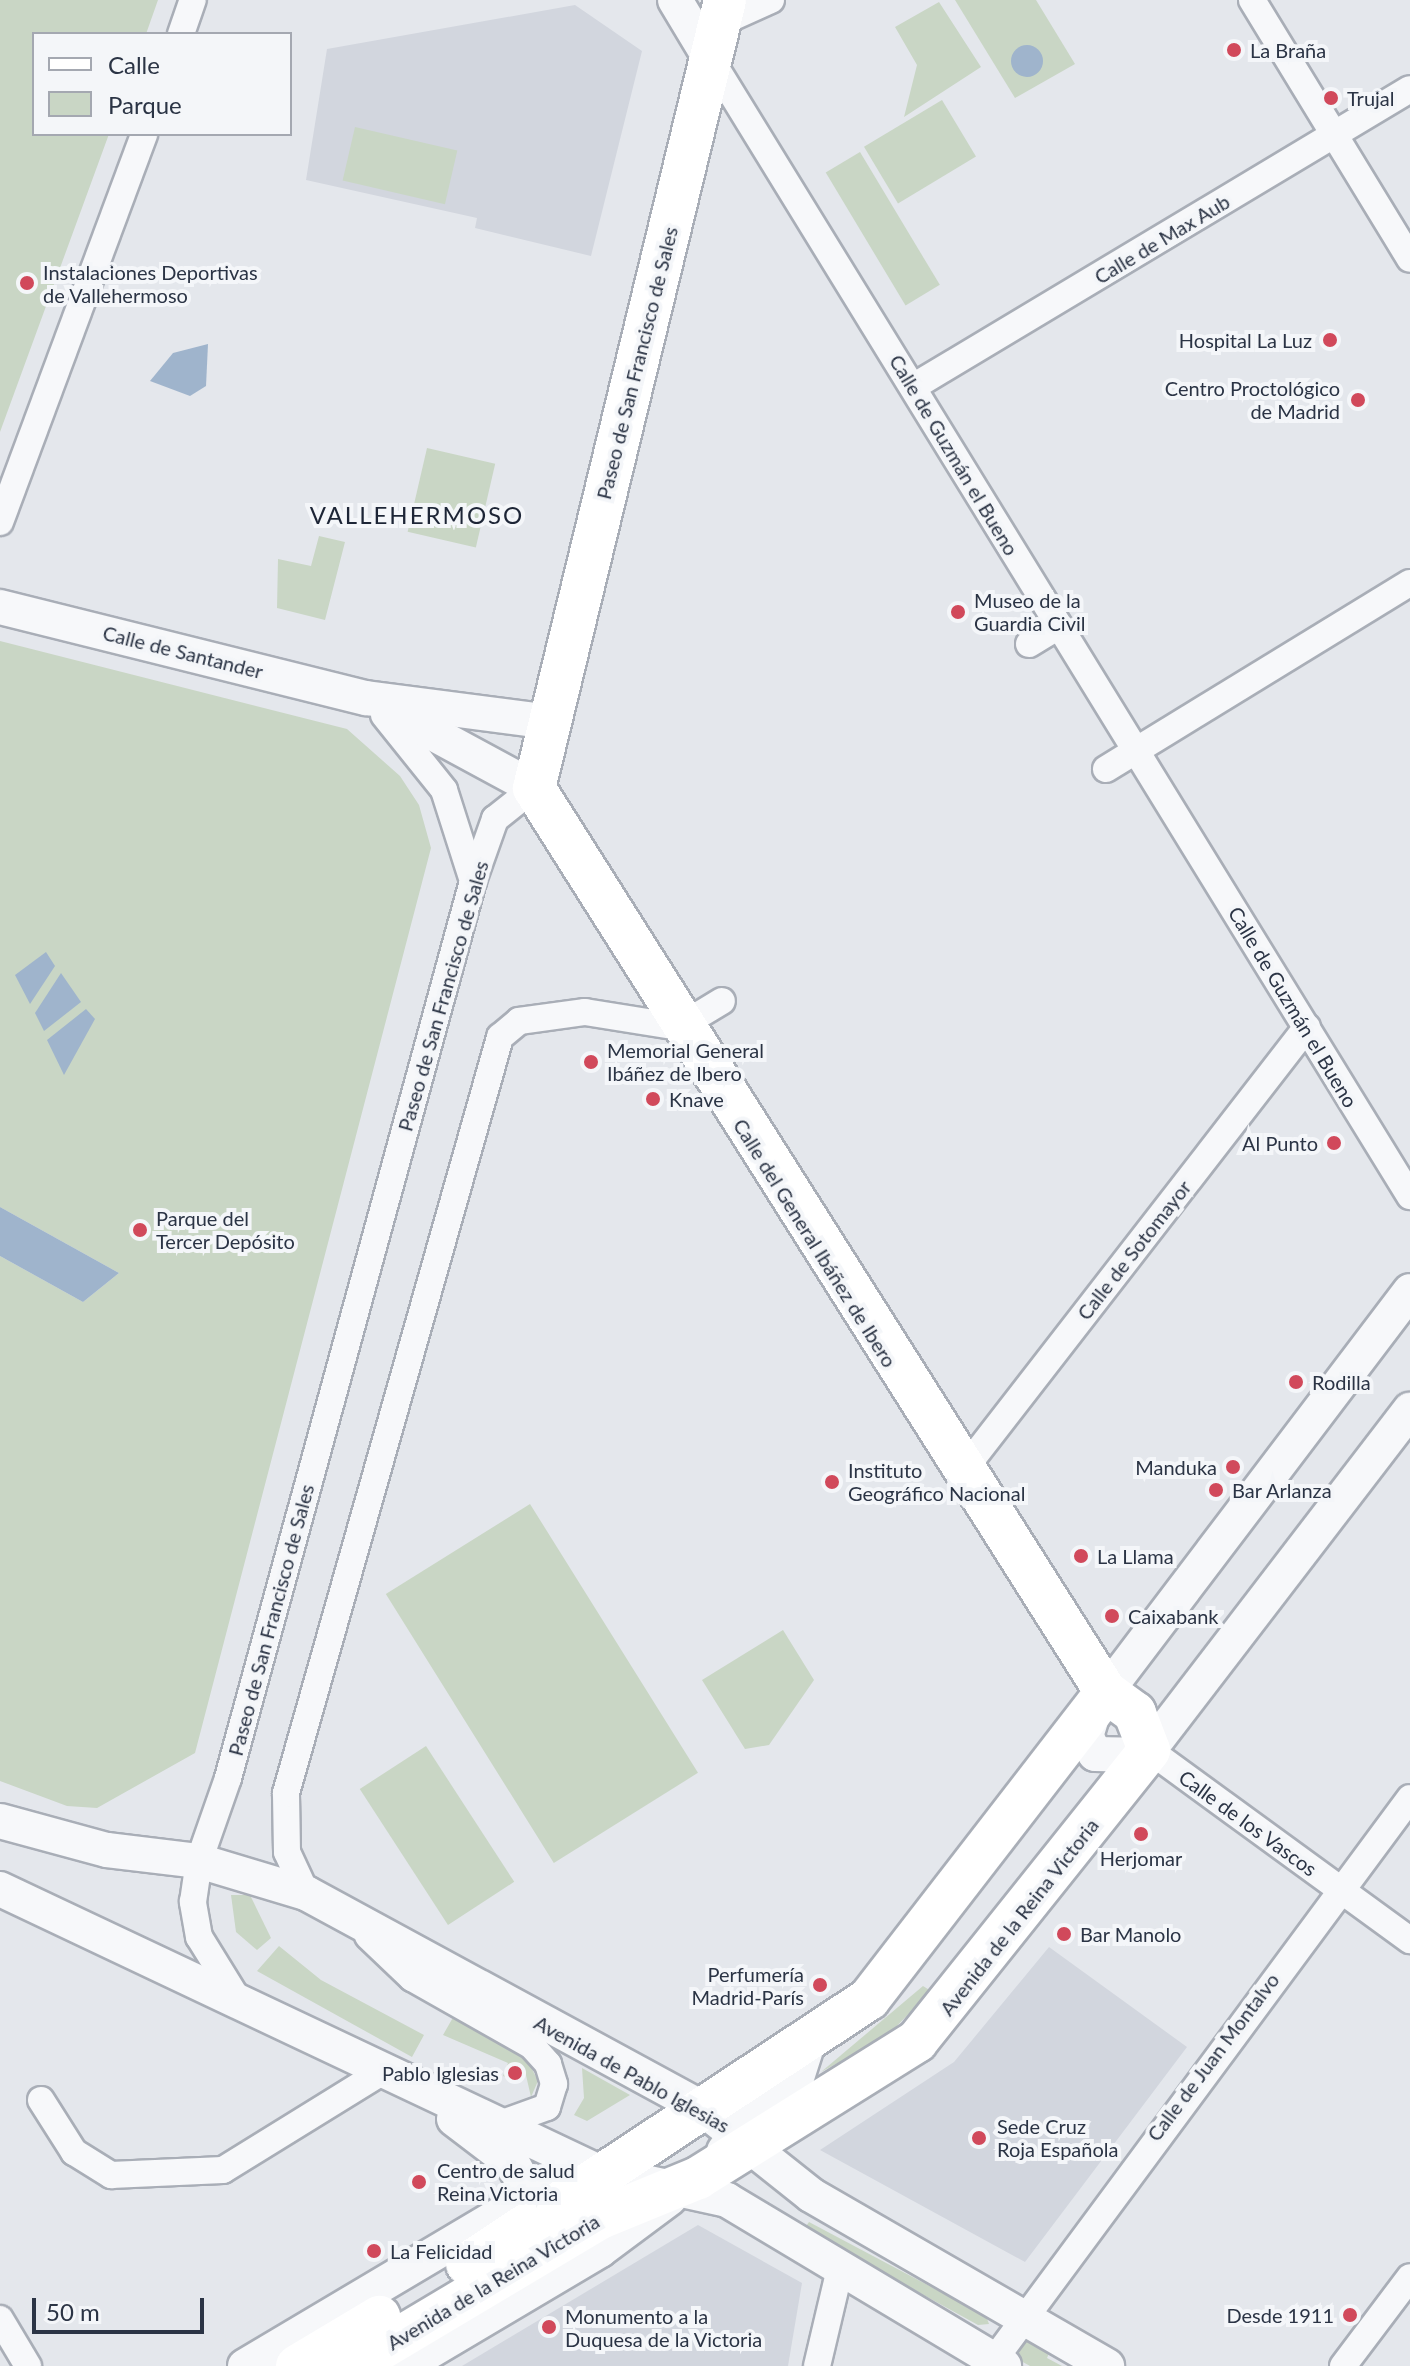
<!DOCTYPE html>
<html>
<head>
<meta charset="utf-8">
<style>
  body { margin:0 }
  #map { position:relative; width:1410px; height:2366px; overflow:hidden; background:#e4e7ec; font-family:Lato,sans-serif }
  div>[style] { position:absolute }
  .built>* { inset:0; background:#d2d6de }
  .green>* { inset:0; background:#c9d6c5; transform-origin:0 0 }
  .water>* { inset:0; background:#9fb4cc }
  .round { border-radius:50% }
  .roads { filter:drop-shadow(2px 0 #a9aeb7) drop-shadow(-2px 0 #a9aeb7) drop-shadow(0 2px #a9aeb7) drop-shadow(0 -2px #a9aeb7) }
  .minor>* { height:26px; margin:-13px; padding:0 13px; transform-origin:13px; border-radius:13px; background:#f7f8fa }
  .tertiary>* { height:34px; margin:-17px; padding:0 17px; transform-origin:17px; border-radius:17px; background:#f7f8fa }
  .primary>* { height:42px; margin:-21px; padding:0 21px; transform-origin:21px; border-radius:21px; background:#fff }
  .dots>* { width:22px; height:22px; translate:-50% -50%; box-sizing:border-box; border:4px solid #f4f6f9; border-radius:50% }
  span { translate:-50% -50%; white-space:nowrap; text-align:center; line-height:1.15; -webkit-text-stroke:8px #f4f6f9; paint-order:stroke }
  .poi-label { font-size:20px; color:#2b3445 }
  .left { translate:0 -50%; text-align:left }
  .right { translate:-100% -50%; text-align:right }
  .street-label { font-size:20px; color:#2b3445 }
  .quarter-label { font-size:24px; color:#1d2536; letter-spacing:2px }
  .legend { position:absolute; left:32px; top:32px; width:260px; height:104px; box-sizing:border-box; background:#f4f6f9; border:2px solid #a4a8b1; margin:0; padding:10px 14px; list-style:none; font-size:24px; color:#2b3445 }
  .legend li { display:flex; align-items:center; gap:16px; height:40px }
  .legend b { width:40px; border:2px solid #a4a8b1 }
  .scale { position:absolute; left:32px; top:2298px; width:172px; height:36px; box-sizing:border-box; border:4px solid #2b3445; border-top:0; padding-left:10px; font-size:24px; line-height:28px; white-space:nowrap; color:#2b3445; -webkit-text-stroke:6px #f4f6f9; paint-order:stroke }
</style>
</head>
<body>
<div id="map">
  <div class="built">
    <div style="clip-path:polygon(575px 5px,642px 51px,591px 256px,475px 228px,477px 218px,306px 180px,327px 49px)"></div>
    <div style="clip-path:polygon(1049px 1947px,1187px 2047px,1025px 2262px,820px 2150px,954px 2062px)"></div>
    <div style="clip-path:polygon(698px 2225px,802px 2283px,788px 2366px,462px 2366px)"></div>
  </div>
  <div class="green">
    <div style="clip-path:polygon(0 0,158px 0,146px 34px,34px 34px,34px 134px,109px 134px,0 432px)"></div>
    <div style="clip-path:polygon(955px 0,1036px 0,1075px 64px,1015px 98px)"></div>
    <div style="clip-path:polygon(939px 2px,981px 67px,904px 117px,917px 65px,895px 27px)"></div>
    <div style="left:942px;top:100px;width:66px;height:91px;rotate:59deg"></div>
    <div style="left:355px;top:127px;width:105px;height:55px;rotate:13deg"></div>
    <div style="left:860px;top:152px;width:155px;height:40px;rotate:59deg"></div>
    <div style="left:427px;top:448px;width:70px;height:86px;rotate:13deg"></div>
    <div style="clip-path:polygon(319px 536px,345px 542px,325px 620px,277px 608px,278px 559px,311px 566px)"></div>
    <div style="clip-path:polygon(0 641px,347px 729px,400px 776px,419px 805px,431px 848px,195px 1753px,97px 1808px,67px 1806px,0 1781px,0 1256px,83px 1302px,119px 1273px,0 1207px)"></div>
    <div style="left:530px;top:1504px;width:317px;height:170px;rotate:58deg"></div>
    <div style="clip-path:polygon(783px 1630px,814px 1680px,769px 1745px,745px 1749px,702px 1680px)"></div>
    <div style="left:426px;top:1746px;width:162px;height:79px;rotate:57deg"></div>
    <div style="clip-path:polygon(231px 1895px,250px 1895px,271px 1938px,257px 1950px,236px 1932px)"></div>
    <div style="clip-path:polygon(279px 1946px,321px 1980px,424px 2035px,412px 2057px,257px 1971px)"></div>
    <div style="clip-path:polygon(923px 1986px,931px 1991px,886px 2037px,821px 2072px)"></div>
    <div style="clip-path:polygon(455px 2014px,524px 2053px,538px 2081px,531px 2097px,525px 2071px,518px 2083px,503px 2076px,508px 2063px,443px 2035px)"></div>
    <div style="clip-path:polygon(582px 2068px,630px 2095px,587px 2121px,574px 2115px,584px 2098px)"></div>
    <div style="clip-path:polygon(809px 2222px,986px 2316px,989px 2324px,978px 2325px,804px 2229px)"></div>
    <div style="clip-path:polygon(1023px 2336px,1050px 2351px,1047px 2358px,1062px 2366px,1030px 2366px,1014px 2357px)"></div>
  </div>
  <div class="water">
    <div class="round" style="left:1011px;top:45px;width:32px;height:32px"></div>
    <div style="clip-path:polygon(208px 344px,206px 386px,190px 396px,150px 381px,173px 353px)"></div>
    <div style="clip-path:polygon(46px 952px,55px 966px,30px 1004px,15px 975px)"></div>
    <div style="clip-path:polygon(61px 973px,81px 1002px,44px 1031px,35px 1013px)"></div>
    <div style="clip-path:polygon(86px 1009px,95px 1019px,64px 1075px,47px 1040px)"></div>
    <div style="clip-path:polygon(0 1207px,119px 1273px,83px 1302px,0 1256px)"></div>
  </div>
  <div class="roads">
    <div class="minor">
      <div style="left:1252px;top:0;width:303px;rotate:58.6deg"></div>
      <div style="left:720px;top:23px;width:56px;rotate:-24.3deg"></div>
      <div style="left:181px;top:34px;width:36px;rotate:-71deg"></div>
      <div style="left:711px;top:60px;width:1334px;rotate:58.4deg"></div>
      <div style="left:913px;top:387px;width:579px;rotate:-30.95deg"></div>
      <div style="left:0;top:522px;width:414px;rotate:-69.6deg"></div>
      <div style="left:1029px;top:644px;width:35px;rotate:-31deg"></div>
      <div style="left:384px;top:715px;width:96px;rotate:51.3deg"></div>
      <div style="left:444px;top:790px;width:96px;rotate:72.3deg"></div>
      <div style="left:1106px;top:769px;width:356px;rotate:-31.5deg"></div>
      <div style="left:962px;top:1472px;width:563px;rotate:-52.21deg"></div>
      <div style="left:1149px;top:1750px;width:323px;rotate:36.1deg"></div>
      <div style="left:306px;top:1893px;width:45px;rotate:-114.9deg"></div>
      <div style="left:287px;top:1852px;width:59px;rotate:-91deg"></div>
      <div style="left:286px;top:1793px;width:786px;rotate:-74.19deg"></div>
      <div style="left:500px;top:1037px;width:25px;rotate:-40deg"></div>
      <div style="left:519px;top:1021px;width:67px;rotate:-7.8deg"></div>
      <div style="left:585px;top:1012px;width:95px;rotate:9.1deg"></div>
      <div style="left:679px;top:1027px;width:50px;rotate:-31.2deg"></div>
      <div style="left:368px;top:1936px;width:61px;rotate:43.7deg"></div>
      <div style="left:412px;top:1978px;width:138px;rotate:29.5deg"></div>
      <div style="left:532px;top:2046px;width:24px;rotate:48deg"></div>
      <div style="left:548px;top:2064px;width:21px;rotate:73deg"></div>
      <div style="left:554px;top:2084px;width:24px;rotate:107deg"></div>
      <div style="left:547px;top:2107px;width:50px;rotate:160.1deg"></div>
      <div style="left:235px;top:1995px;width:68px;rotate:-121.8deg"></div>
      <div style="left:199px;top:1937px;width:36px;rotate:-100deg"></div>
      <div style="left:193px;top:1902px;width:41px;rotate:-81.7deg"></div>
      <div style="left:199px;top:1861px;width:88px;rotate:-70.7deg"></div>
      <div style="left:228px;top:1778px;width:930px;rotate:-74.72deg"></div>
      <div style="left:473px;top:881px;width:66px;rotate:-70.5deg"></div>
      <div style="left:495px;top:819px;width:50px;rotate:-38.5deg"></div>
      <div style="left:41px;top:2100px;width:62px;rotate:57.6deg"></div>
      <div style="left:74px;top:2152px;width:44px;rotate:31.9deg"></div>
      <div style="left:111px;top:2175px;width:112px;rotate:-2.6deg"></div>
      <div style="left:223px;top:2170px;width:190px;rotate:-31.7deg"></div>
      <div style="left:0;top:2319px;width:55px;rotate:59.2deg"></div>
      <div style="left:994px;top:2360px;width:699px;rotate:-53.49deg"></div>
      <div style="left:817px;top:2366px;width:100px;rotate:-76.7deg"></div>
      <div style="left:1343px;top:2366px;width:111px;rotate:-53deg"></div>
    </div>
    <div class="tertiary">
      <div style="left:675px;top:0;width:70px;rotate:59deg"></div>
      <div style="left:0;top:607px;width:377px;rotate:14deg"></div>
      <div style="left:366px;top:698px;width:187px;rotate:7.4deg"></div>
      <div style="left:388px;top:709px;width:166px;rotate:28.4deg"></div>
      <div style="left:1106px;top:1692px;width:503px;rotate:-52.83deg"></div>
      <div style="left:1095px;top:1707px;width:30px;rotate:107deg"></div>
      <div style="left:1086px;top:1736px;width:20px;rotate:63deg"></div>
      <div style="left:1095px;top:1754px;width:51px;rotate:1.1deg"></div>
      <div style="left:1149px;top:1750px;width:429px;rotate:-52.5deg"></div>
      <div style="left:0;top:1821px;width:111px;rotate:15.2deg"></div>
      <div style="left:107px;top:1850px;width:93px;rotate:6.8deg"></div>
      <div style="left:199px;top:1861px;width:112px;rotate:16.7deg"></div>
      <div style="left:306px;top:1893px;width:452px;rotate:28.5deg"></div>
      <div style="left:703px;top:2109px;width:138px;rotate:38.5deg"></div>
      <div style="left:811px;top:2195px;width:342px;rotate:30deg"></div>
      <div style="left:0;top:1889px;width:662px;rotate:25.29deg"></div>
      <div style="left:599px;top:2172px;width:131px;rotate:12.3deg"></div>
      <div style="left:727px;top:2200px;width:323px;rotate:30.9deg"></div>
      <div style="left:454px;top:2119px;width:74px;rotate:37.3deg"></div>
      <div style="left:513px;top:2164px;width:18px;rotate:61deg"></div>
      <div style="left:522px;top:2180px;width:28px;rotate:105deg"></div>
      <div style="left:724px;top:2151px;width:45px;rotate:-54.9deg"></div>
      <div style="left:750px;top:2114px;width:52px;rotate:-31.5deg"></div>
      <div style="left:794px;top:2087px;width:46px;rotate:-72.3deg"></div>
      <div style="left:245px;top:2366px;width:362px;rotate:-30.7deg"></div>
      <div style="left:556px;top:2181px;width:28px;rotate:-13deg"></div>
      <div style="left:405px;top:2366px;width:227px;rotate:-30.7deg"></div>
      <div style="left:600px;top:2250px;width:87px;rotate:-36.6deg"></div>
    </div>
    <div class="primary">
      <div style="left:725px;top:0;width:811px;rotate:103.62deg"></div>
      <div style="left:534px;top:788px;width:1070px;rotate:57.68deg"></div>
      <div style="left:467px;top:2264px;width:481px;rotate:-33.4deg"></div>
      <div style="left:869px;top:1999px;width:388px;rotate:-52.3deg"></div>
      <div style="left:297px;top:2366px;width:96px;rotate:-30.9deg"></div>
      <div style="left:352px;top:2366px;width:289px;rotate:-30.8deg"></div>
      <div style="left:600px;top:2218px;width:106px;rotate:-22.2deg"></div>
      <div style="left:698px;top:2178px;width:258px;rotate:-32deg"></div>
      <div style="left:917px;top:2041px;width:372px;rotate:-51.4deg"></div>
      <div style="left:1149px;top:1750px;width:40px;rotate:-111deg"></div>
      <div style="left:1135px;top:1713px;width:36px;rotate:-144deg"></div>
    </div>
  </div>
  <div class="dots">
    <div style="left:1234px;top:50px;background:#d1495b"></div>
    <div style="left:1331px;top:98px;background:#d1495b"></div>
    <div style="left:27px;top:283px;background:#d1495b"></div>
    <div style="left:1330px;top:340px;background:#d1495b"></div>
    <div style="left:1358px;top:400px;background:#d1495b"></div>
    <div style="left:958px;top:612px;background:#d1495b"></div>
    <div style="left:591px;top:1062px;background:#d1495b"></div>
    <div style="left:653px;top:1099px;background:#d1495b"></div>
    <div style="left:1334px;top:1143px;background:#d1495b"></div>
    <div style="left:140px;top:1230px;background:#d1495b"></div>
    <div style="left:1296px;top:1382px;background:#d1495b"></div>
    <div style="left:1233px;top:1467px;background:#d1495b"></div>
    <div style="left:832px;top:1482px;background:#d1495b"></div>
    <div style="left:1216px;top:1490px;background:#d1495b"></div>
    <div style="left:1081px;top:1556px;background:#d1495b"></div>
    <div style="left:1112px;top:1616px;background:#d1495b"></div>
    <div style="left:1141px;top:1834px;background:#d1495b"></div>
    <div style="left:1064px;top:1934px;background:#d1495b"></div>
    <div style="left:820px;top:1985px;background:#d1495b"></div>
    <div style="left:515px;top:2073px;background:#d1495b"></div>
    <div style="left:979px;top:2138px;background:#d1495b"></div>
    <div style="left:419px;top:2182px;background:#d1495b"></div>
    <div style="left:374px;top:2251px;background:#d1495b"></div>
    <div style="left:1350px;top:2315px;background:#d1495b"></div>
    <div style="left:549px;top:2327px;background:#d1495b"></div>
  </div>
  <div class="poi-label">
    <span class="left" style="left:1250px;top:50px">La Braña</span>
    <span class="left" style="left:1347px;top:98px">Trujal</span>
    <span class="left" style="left:43px;top:284px">Instalaciones Deportivas<br>de Vallehermoso</span>
    <span class="right" style="left:1312px;top:340px">Hospital La Luz</span>
    <span class="right" style="left:1340px;top:400px">Centro Proctológico<br>de Madrid</span>
    <span class="left" style="left:974px;top:612px">Museo de la<br>Guardia Civil</span>
    <span class="left" style="left:607px;top:1062px">Memorial General<br>Ibáñez de Ibero</span>
    <span class="left" style="left:669px;top:1099px">Knave</span>
    <span class="right" style="left:1318px;top:1143px">Al Punto</span>
    <span class="left" style="left:156px;top:1230px">Parque del<br>Tercer Depósito</span>
    <span class="left" style="left:1312px;top:1382px">Rodilla</span>
    <span class="right" style="left:1217px;top:1467px">Manduka</span>
    <span class="left" style="left:848px;top:1482px">Instituto<br>Geográfico Nacional</span>
    <span class="left" style="left:1232px;top:1490px">Bar Arlanza</span>
    <span class="left" style="left:1097px;top:1556px">La Llama</span>
    <span class="left" style="left:1128px;top:1616px">Caixabank</span>
    <span style="left:1141px;top:1858px">Herjomar</span>
    <span class="left" style="left:1080px;top:1934px">Bar Manolo</span>
    <span class="right" style="left:804px;top:1986px">Perfumería<br>Madrid-París</span>
    <span class="right" style="left:499px;top:2073px">Pablo Iglesias</span>
    <span class="left" style="left:997px;top:2138px">Sede Cruz<br>Roja Española</span>
    <span class="left" style="left:437px;top:2182px">Centro de salud<br>Reina Victoria</span>
    <span class="left" style="left:390px;top:2251px">La Felicidad</span>
    <span class="right" style="left:1334px;top:2315px">Desde 1911</span>
    <span class="left" style="left:565px;top:2328px">Monumento a la<br>Duquesa de la Victoria</span>
  </div>
  <div class="street-label">
    <span style="left:1162px;top:239px;rotate:-31deg">Calle de Max Aub</span>
    <span style="left:637px;top:363px;rotate:-76deg">Paseo de San Francisco de Sales</span>
    <span style="left:954px;top:455px;rotate:59deg">Calle de Guzmán el Bueno</span>
    <span style="left:183px;top:652px;rotate:14deg">Calle de Santander</span>
    <span style="left:443px;top:996px;rotate:-74deg">Paseo de San Francisco de Sales</span>
    <span style="left:1293px;top:1007px;rotate:59deg">Calle de Guzmán el Bueno</span>
    <span style="left:815px;top:1243px;rotate:58deg">Calle del General Ibáñez de Ibero</span>
    <span style="left:1134px;top:1250px;rotate:-52deg">Calle de Sotomayor</span>
    <span style="left:271px;top:1620px;rotate:-75deg">Paseo de San Francisco de Sales</span>
    <span style="left:1248px;top:1823px;rotate:36deg">Calle de los Vascos</span>
    <span style="left:1019px;top:1917px;rotate:-52deg">Avenida de la Reina Victoria</span>
    <span style="left:1213px;top:2057px;rotate:-53deg">Calle de Juan Montalvo</span>
    <span style="left:632px;top:2074px;rotate:29deg">Avenida de Pablo Iglesias</span>
    <span style="left:493px;top:2282px;rotate:-31deg">Avenida de la Reina Victoria</span>
  </div>
  <div class="quarter-label">
    <span style="left:417px;top:515px">VALLEHERMOSO</span>
  </div>
  <ul class="legend">
  <li><b style="height:10px;background:#fff"></b>Calle</li>
  <li><b style="height:22px;background:#c9d6c5"></b>Parque</li>
  </ul>
  <div class="scale">50 m</div>
</div>
</body>
</html>
